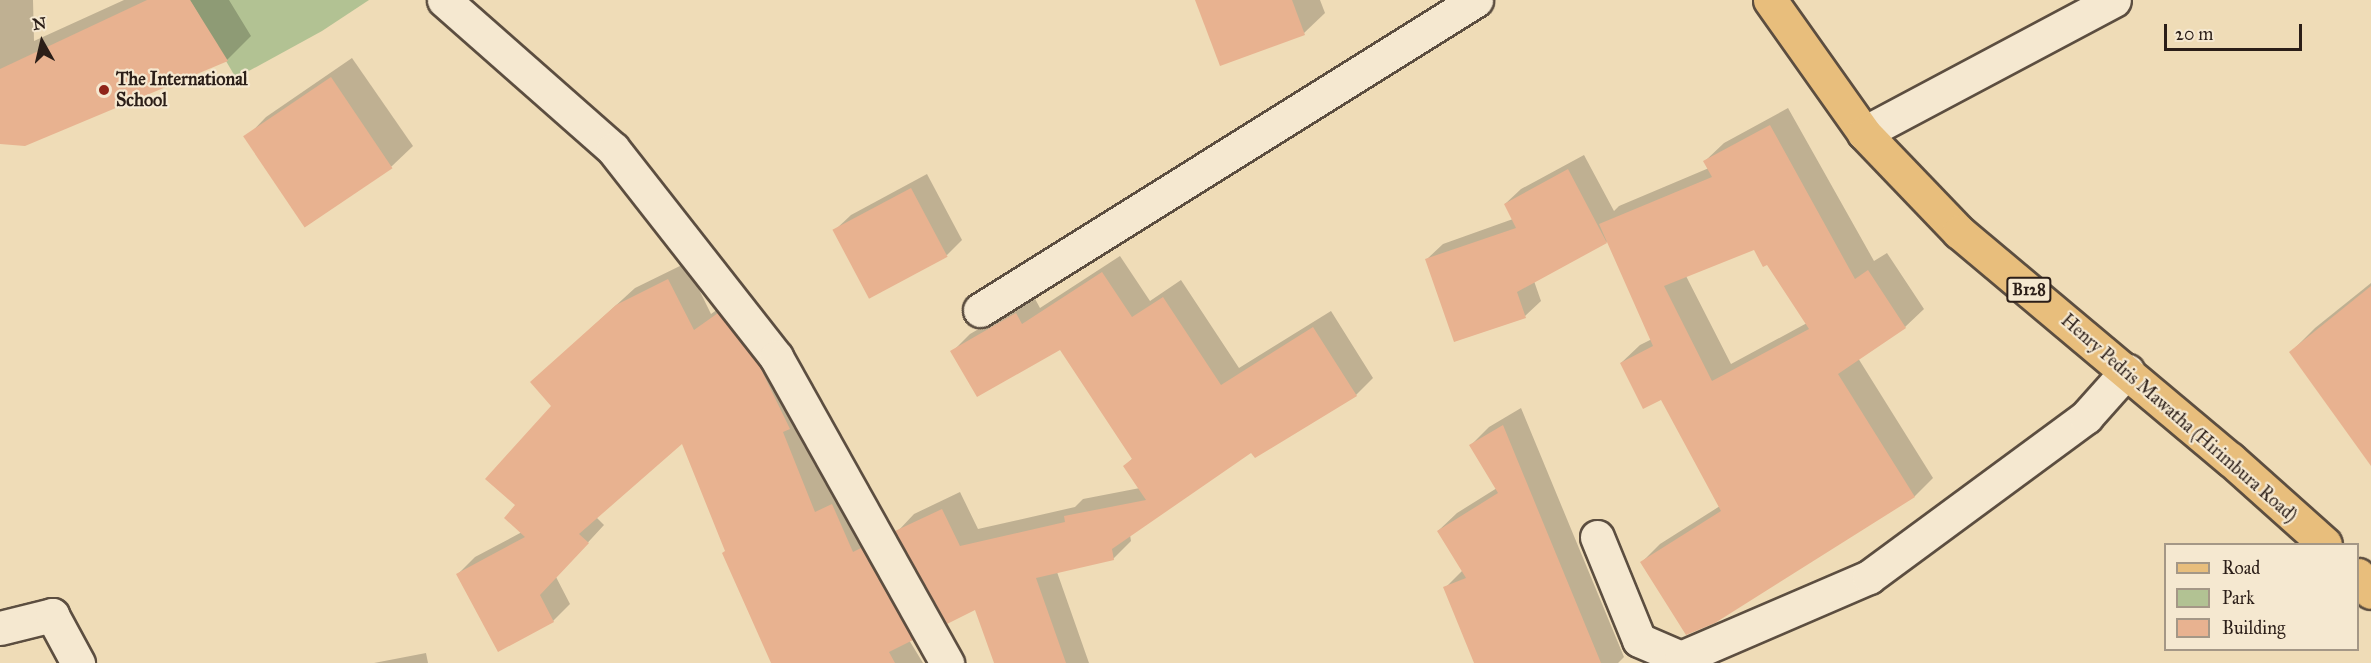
<!DOCTYPE html>
<html>
<head>
<meta charset="utf-8">
<style>
  body { margin:0 }
  #map { position:relative; width:2371px; height:663px; overflow:hidden; background:#efdcb7; font-family:"IM FELL Great Primer",serif }
  div>[style] { position:absolute }
  .green>* { inset:0; background:#b2c293 }
  .shadow>* { inset:0; background:#0003 }
  .building>* { inset:0; background:#e8b290; transform-origin:0 0 }
  .roads { filter:drop-shadow(2px 0 #5c4e40) drop-shadow(-2px 0 #5c4e40) drop-shadow(0 2px #5c4e40) drop-shadow(0 -2px #5c4e40) }
  .minor>* { height:33px; margin:-16.5px; padding:0 16.5px; transform-origin:16.5px; border-radius:16.5px; background:#f5e8d0 }
  .major>* { height:33px; margin:-16.5px; padding:0 16.5px; transform-origin:16.5px; border-radius:16.5px; background:#e8be7c }
  .dots>* { width:16px; height:16px; translate:-50% -50%; box-sizing:border-box; border:3px solid #f5e8d0; border-radius:50% }
  span { translate:-50% -50%; white-space:nowrap; text-align:center; line-height:1.15; -webkit-text-stroke:4.5px #f5e8d0; paint-order:stroke }
  .shield-label span { padding:2px 4px; background:#f5e8d0; border:2px solid; border-radius:4px; -webkit-text-stroke-width:0 }
  .shield-label { font-size:16px; color:#2b1e18; font-weight:700 }
  .poi-label { font-size:18px; color:#2b1e18; font-weight:700 }
  .left { translate:0 -50%; text-align:left }
  .street-label { font-size:18px; color:#2b1e18 }
  .legend { position:absolute; left:2164px; top:543px; width:195px; height:108px; box-sizing:border-box; background:#f5e8d0; border:2px solid #a49786; margin:0; padding:8px 10px; list-style:none; font-size:18px; color:#2b1e18 }
  .legend li { display:flex; align-items:center; gap:12px; height:30px }
  .legend b { width:30px; border:2px solid #a49786 }
  .north { position:absolute; left:12px; top:12px; width:60px; height:60px; -webkit-text-stroke:4px #f5e8d0; paint-order:stroke; rotate:352deg; font-size:16px; font-weight:700; line-height:24px; text-align:center; color:#2b1e18 }
  .north::after { content:''; display:block; margin:auto; width:21px; height:27px; background:#2b1e18; clip-path:polygon(50% 0,100% 100%,50% 72%,0 100%) }
  .scale { position:absolute; left:2164px; top:24px; width:138px; height:27px; box-sizing:border-box; border:3px solid #2b1e18; border-top:0; padding-left:8px; font-size:18px; line-height:21px; white-space:nowrap; color:#2b1e18; -webkit-text-stroke:4px #f5e8d0; paint-order:stroke }
</style>
</head>
<body>
<div id="map">
  <div class="green">
    <div style="clip-path:polygon(190px 0,369px 0,322px 31px,236px 78px)"></div>
  </div>
  <div class="shadow">
    <div style="clip-path:polygon(0 0,33px 0,34px 41px,124px 0,229px 0,251px 36px,227px 60px,25px 144px,0 142px)"></div>
    <div style="clip-path:polygon(1197px 0,1320px 0,1325px 13px,1304px 33px)"></div>
    <div style="clip-path:polygon(352px 58px,413px 146px,392px 166px,306px 226px,246px 138px,266px 117px)"></div>
    <div style="clip-path:polygon(evenodd,1788px 108px,1874px 261px,1887px 253px,1924px 309px,1905px 327px,1858px 358px,1933px 478px,1915px 496px,1714px 622px,1642px 562px,1660px 544px,1720px 506px,1662px 398px,1621px 363px,1640px 345px,1652px 339px,1608px 241px,1534px 281px,1541px 301px,1525px 316px,1427px 259px,1443px 244px,1513px 219px,1505px 204px,1521px 189px,1584px 155px,1614px 211px,1619px 206px,1709px 168px,1705px 161px,1724px 143px,1788px 108px,1754px 248px,1767px 263px,1807px 323px,1731px 364px,1686px 276px,1754px 248px)"></div>
    <div style="clip-path:polygon(927px 174px,962px 240px,947px 255px,835px 230px,851px 215px)"></div>
    <div style="clip-path:polygon(1120px 256px,1150px 301px,1181px 280px,1239px 368px,1331px 311px,1373px 378px,1356px 395px,1251px 450px,1130px 535px,1131px 541px,1113px 559px,1057px 572px,1089px 663px,996px 663px,976px 608px,897px 532px,914px 514px,960px 492px,978px 529px,1075px 507px,1083px 499px,1140px 488px,1125px 466px,1133px 458px,1061px 348px,952px 352px,970px 334px,1034px 297px,1040px 308px)"></div>
    <div style="clip-path:polygon(686px 263px,711px 314px,735px 297px,800px 417px,832px 496px,849px 488px,929px 622px,909px 640px,923px 663px,799px 663px,726px 551px,682px 441px,596px 517px,604px 525px,556px 577px,570px 604px,553px 621px,458px 574px,475px 557px,522px 532px,517px 505px,553px 406px,532px 382px,635px 288px)"></div>
    <div style="clip-path:polygon(2371px 283px,2371px 464px,2291px 352px,2315px 328px)"></div>
    <div style="clip-path:polygon(1521px 408px,1624px 657px,1618px 663px,1476px 663px,1445px 588px,1463px 570px,1438px 531px,1457px 513px,1497px 488px,1471px 445px,1489px 427px)"></div>
    <div style="clip-path:polygon(426px 653px,428px 663px,374px 663px)"></div>
  </div>
  <div class="building">
    <div style="clip-path:polygon(147px 0,190px 0,228px 61px,25px 146px,0 144px,0 69px)"></div>
    <div style="clip-path:polygon(1195px 0,1292px 0,1305px 35px,1220px 66px)"></div>
    <div style="left:331px;top:77px;width:110px;height:106px;rotate:56deg"></div>
    <div style="clip-path:polygon(evenodd,1770px 125px,1855px 279px,1868px 270px,1906px 328px,1838px 374px,1915px 497px,1715px 623px,1686px 635px,1640px 562px,1721px 511px,1661px 400px,1643px 409px,1620px 363px,1653px 346px,1599px 224px,1712px 177px,1703px 161px,1770px 125px,1754px 250px,1763px 267px,1767px 265px,1809px 329px,1712px 381px,1664px 286px,1754px 250px)"></div>
    <div style="clip-path:polygon(1568px 169px,1607px 243px,1517px 292px,1526px 318px,1454px 342px,1425px 259px,1516px 228px,1504px 204px)"></div>
    <div style="left:911px;top:188px;width:78px;height:89px;rotate:62deg"></div>
    <div style="clip-path:polygon(1102px 272px,1132px 317px,1163px 297px,1221px 385px,1313px 327px,1357px 396px,1255px 458px,1251px 453px,1112px 549px,1114px 560px,1036px 578px,1066px 663px,994px 663px,975px 610px,947px 624px,895px 531px,942px 509px,960px 546px,1065px 522px,1064px 516px,1146px 500px,1123px 466px,1132px 459px,1060px 350px,977px 397px,950px 351px,1016px 313px,1022px 324px)"></div>
    <div style="clip-path:polygon(668px 279px,694px 330px,718px 313px,760px 367px,790px 429px,783px 432px,815px 512px,832px 504px,853px 552px,861px 548px,913px 640px,889px 652px,895px 663px,771px 663px,722px 553px,725px 551px,682px 444px,579px 534px,589px 543px,540px 595px,554px 622px,498px 652px,456px 574px,525px 537px,504px 518px,515px 505px,485px 479px,551px 406px,530px 382px,616px 305px)"></div>
    <div style="clip-path:polygon(2371px 286px,2371px 466px,2289px 352px)"></div>
    <div style="clip-path:polygon(1503px 425px,1547px 532px,1601px 663px,1474px 663px,1443px 587px,1466px 578px,1437px 531px,1498px 493px,1469px 445px)"></div>
  </div>
  <div class="roads">
    <div class="minor">
      <div style="left:444px;top:0;width:225px;rotate:41.4deg"></div>
      <div style="left:613px;top:149px;width:264px;rotate:51.9deg"></div>
      <div style="left:776px;top:357px;width:351px;rotate:60.8deg"></div>
      <div style="left:1864px;top:133px;width:283px;rotate:-28deg"></div>
      <div style="left:980px;top:310px;width:585px;rotate:-32.01deg"></div>
      <div style="left:1597px;top:537px;width:111px;rotate:67.8deg"></div>
      <div style="left:1639px;top:640px;width:46px;rotate:23.2deg"></div>
      <div style="left:1681px;top:658px;width:205px;rotate:-23.3deg"></div>
      <div style="left:1869px;top:577px;width:270px;rotate:-36.4deg"></div>
      <div style="left:2086px;top:417px;width:62px;rotate:-48.3deg"></div>
      <div style="left:0;top:628px;width:54px;rotate:-14deg"></div>
      <div style="left:52px;top:615px;width:55px;rotate:61.6deg"></div>
    </div>
    <div class="major">
      <div style="left:1770px;top:0;width:163px;rotate:54.7deg"></div>
      <div style="left:1864px;top:133px;width:137px;rotate:46.2deg"></div>
      <div style="left:1959px;top:232px;width:354px;rotate:40deg"></div>
      <div style="left:2230px;top:459px;width:127px;rotate:41.8deg"></div>
      <div style="left:2358px;top:575px;width:21px;rotate:53deg"></div>
    </div>
  </div>
  <div class="dots">
    <div style="left:104px;top:90px;background:#8f2418"></div>
  </div>
  <div class="shield-label">
    <span style="left:2029px;top:290px">B128</span>
  </div>
  <div class="poi-label">
    <span class="left" style="left:116px;top:90px">The International<br>School</span>
  </div>
  <div class="street-label">
    <span style="left:2179px;top:418px;rotate:41deg">Henry Pedris Mawatha (Hirimbura Road)</span>
  </div>
  <ul class="legend">
  <li><b style="height:8px;background:#e8be7c"></b>Road</li>
  <li><b style="height:16px;background:#b2c293"></b>Park</li>
  <li><b style="height:16px;background:#e8b290"></b>Building</li>
  </ul>
  <div class="north">N</div>
  <div class="scale">20 m</div>
</div>
</body>
</html>
